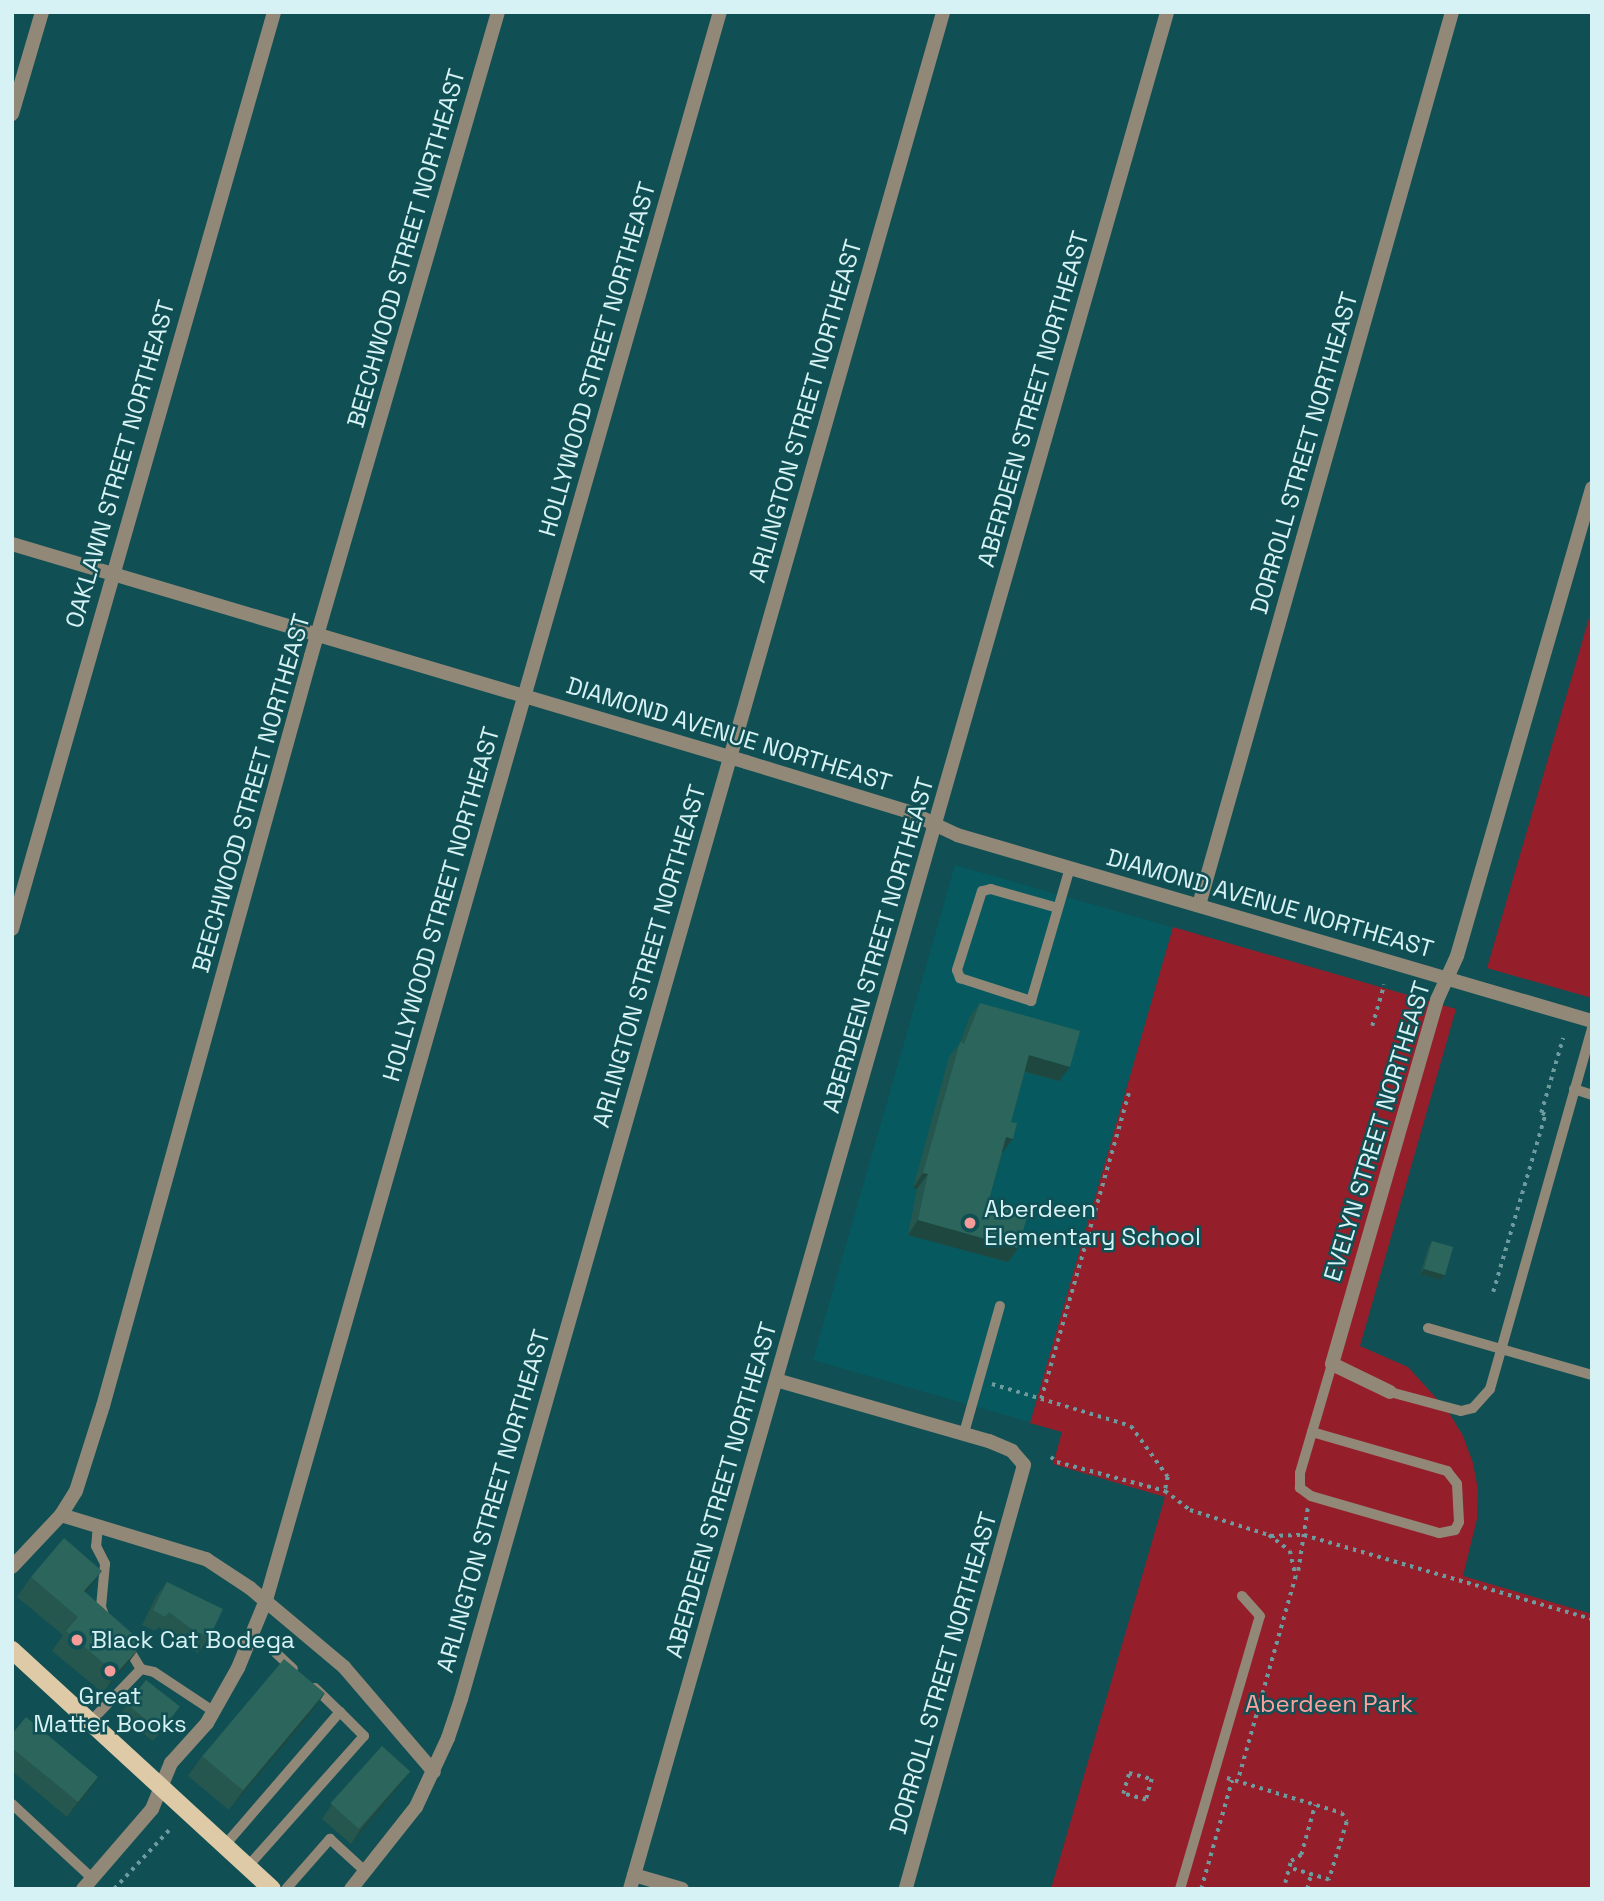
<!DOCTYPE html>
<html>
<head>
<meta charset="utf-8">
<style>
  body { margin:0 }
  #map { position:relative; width:1604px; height:1901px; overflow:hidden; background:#104f53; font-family:"Space Grotesk",sans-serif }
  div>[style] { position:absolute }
  .built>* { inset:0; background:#065a5f; transform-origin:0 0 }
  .green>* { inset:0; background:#941f2a }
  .path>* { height:3.5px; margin-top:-1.75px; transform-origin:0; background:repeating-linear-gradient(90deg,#6d9b9e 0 3.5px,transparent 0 8.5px) }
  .service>* { height:10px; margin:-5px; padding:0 5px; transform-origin:5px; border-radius:5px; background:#928878 }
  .minor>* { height:14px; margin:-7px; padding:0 7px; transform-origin:7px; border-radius:7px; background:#928878 }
  .tertiary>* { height:14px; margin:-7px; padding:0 7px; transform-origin:7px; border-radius:7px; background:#928878 }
  .primary>* { height:18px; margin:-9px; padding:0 9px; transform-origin:9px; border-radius:9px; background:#decaa7 }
  .wall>* { inset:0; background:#25574f }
  .shaded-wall>* { inset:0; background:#1e4740 }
  .building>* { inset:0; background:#2b655c; transform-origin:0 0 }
  .dots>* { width:19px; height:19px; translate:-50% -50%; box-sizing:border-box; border:4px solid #104f53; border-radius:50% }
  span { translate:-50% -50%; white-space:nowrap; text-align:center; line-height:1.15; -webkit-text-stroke:5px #104f53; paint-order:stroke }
  .street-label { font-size:24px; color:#d6f2f4 }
  .poi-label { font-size:24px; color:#d6f2f4 }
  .left { translate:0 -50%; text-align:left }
  .park-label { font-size:24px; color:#fea09e }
  .frame { position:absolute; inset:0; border:14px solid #d6f2f4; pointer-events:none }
</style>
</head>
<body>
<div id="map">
  <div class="built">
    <div style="left:955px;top:865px;width:227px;height:515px;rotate:16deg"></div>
  </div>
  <div class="green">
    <div style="clip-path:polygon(1592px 608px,1592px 998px,1487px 968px)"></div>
    <div style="clip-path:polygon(1173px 927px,1456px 1009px,1360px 1346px,1408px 1367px,1448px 1411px,1463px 1436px,1473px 1463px,1478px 1490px,1477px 1519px,1463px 1576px,1592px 1614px,1592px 1889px,1051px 1889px,1165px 1497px,1053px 1464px,1062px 1432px,1030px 1423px)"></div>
  </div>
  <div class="path">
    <div style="left:1372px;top:1026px;width:43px;rotate:-73.7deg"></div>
    <div style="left:1493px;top:1292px;width:184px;rotate:-73.6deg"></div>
    <div style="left:1545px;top:1115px;width:4px;rotate:-153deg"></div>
    <div style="left:1541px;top:1113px;width:78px;rotate:-73.7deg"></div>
    <div style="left:992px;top:1384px;width:145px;rotate:16.8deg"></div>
    <div style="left:1131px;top:1426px;width:63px;rotate:54deg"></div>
    <div style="left:1168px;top:1477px;width:14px;rotate:102deg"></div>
    <div style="left:1041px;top:1399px;width:323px;rotate:-74deg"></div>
    <div style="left:1051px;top:1457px;width:8px;rotate:40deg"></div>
    <div style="left:1057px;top:1462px;width:112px;rotate:15deg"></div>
    <div style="left:1165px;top:1491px;width:31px;rotate:37deg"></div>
    <div style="left:1190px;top:1510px;width:83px;rotate:17.6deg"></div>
    <div style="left:1269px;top:1535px;width:26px;rotate:37deg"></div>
    <div style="left:1290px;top:1551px;width:26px;rotate:77deg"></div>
    <div style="left:1296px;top:1576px;width:213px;rotate:105.8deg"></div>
    <div style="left:1271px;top:1536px;width:33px;rotate:-2deg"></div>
    <div style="left:1304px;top:1535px;width:300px;rotate:16.3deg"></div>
    <div style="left:1298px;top:1571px;width:66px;rotate:-81.3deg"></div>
    <div style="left:1129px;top:1773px;width:24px;rotate:15deg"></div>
    <div style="left:1152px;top:1779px;width:22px;rotate:106deg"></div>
    <div style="left:1146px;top:1800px;width:24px;rotate:-165deg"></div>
    <div style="left:1123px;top:1794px;width:22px;rotate:-74deg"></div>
    <div style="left:1227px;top:1778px;width:120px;rotate:16.9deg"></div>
    <div style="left:1342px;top:1813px;width:10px;rotate:61deg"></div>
    <div style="left:1347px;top:1822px;width:61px;rotate:107.2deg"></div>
    <div style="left:1329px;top:1880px;width:42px;rotate:-163.3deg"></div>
    <div style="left:1285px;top:1883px;width:23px;rotate:-75deg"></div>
    <div style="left:1291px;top:1861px;width:12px;rotate:-31deg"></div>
    <div style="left:1301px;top:1855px;width:52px;rotate:-74.4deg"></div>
    <div style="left:114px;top:1889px;width:85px;rotate:-46.9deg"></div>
    <div style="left:1201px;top:1889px;width:113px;rotate:-74.1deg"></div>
    <div style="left:1307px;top:1889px;width:16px;rotate:-75deg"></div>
  </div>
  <div class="service">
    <div style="left:1058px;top:908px;width:70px;rotate:-164.2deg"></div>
    <div style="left:991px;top:889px;width:9px;rotate:167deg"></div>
    <div style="left:982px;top:891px;width:83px;rotate:107.6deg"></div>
    <div style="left:957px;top:970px;width:9px;rotate:69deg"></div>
    <div style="left:960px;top:978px;width:75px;rotate:17.9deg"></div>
    <div style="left:1031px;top:1001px;width:139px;rotate:-73.7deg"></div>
    <div style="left:1574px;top:1089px;width:19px;rotate:18deg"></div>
    <div style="left:1428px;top:1328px;width:171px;rotate:16deg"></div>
    <div style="left:1390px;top:1392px;width:73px;rotate:15deg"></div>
    <div style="left:1461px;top:1411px;width:12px;rotate:-14deg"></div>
    <div style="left:1473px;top:1408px;width:25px;rotate:-48deg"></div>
    <div style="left:1490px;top:1389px;width:375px;rotate:-74.2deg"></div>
    <div style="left:1312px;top:1432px;width:141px;rotate:16.1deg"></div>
    <div style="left:1447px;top:1471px;width:16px;rotate:52deg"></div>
    <div style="left:1457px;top:1484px;width:38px;rotate:87deg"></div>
    <div style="left:1459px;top:1522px;width:9px;rotate:117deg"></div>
    <div style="left:1455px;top:1530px;width:16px;rotate:169deg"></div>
    <div style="left:1439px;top:1533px;width:133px;rotate:-163.9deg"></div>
    <div style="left:1311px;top:1496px;width:14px;rotate:-144deg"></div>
    <div style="left:1300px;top:1488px;width:15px;rotate:-90deg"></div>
    <div style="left:1300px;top:1473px;width:114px;rotate:-73.6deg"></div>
    <div style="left:964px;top:1433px;width:132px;rotate:-74.2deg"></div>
    <div style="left:98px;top:1525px;width:21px;rotate:95deg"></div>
    <div style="left:96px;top:1546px;width:20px;rotate:63deg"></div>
    <div style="left:105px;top:1564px;width:43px;rotate:95.3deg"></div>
    <div style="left:101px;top:1607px;width:12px;rotate:70deg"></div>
    <div style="left:127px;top:1646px;width:27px;rotate:59deg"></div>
    <div style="left:276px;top:1653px;width:23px;rotate:43deg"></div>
    <div style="left:315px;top:1688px;width:35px;rotate:44deg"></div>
    <div style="left:90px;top:1722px;width:74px;rotate:-46.1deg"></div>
    <div style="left:141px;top:1669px;width:13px;rotate:13deg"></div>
    <div style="left:154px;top:1672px;width:71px;rotate:33.5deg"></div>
    <div style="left:12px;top:1804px;width:109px;rotate:42.8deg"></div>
    <div style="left:225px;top:1845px;width:176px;rotate:-49.2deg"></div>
    <div style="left:340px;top:1712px;width:34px;rotate:45deg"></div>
    <div style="left:364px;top:1736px;width:174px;rotate:131.7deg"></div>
    <div style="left:286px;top:1889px;width:67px;rotate:-48.7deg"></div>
    <div style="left:330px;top:1839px;width:49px;rotate:42.5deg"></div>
    <div style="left:1180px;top:1889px;width:284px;rotate:-73.7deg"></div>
    <div style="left:1260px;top:1616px;width:27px;rotate:-132deg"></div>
  </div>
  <div class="minor">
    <div style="left:12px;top:114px;width:106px;rotate:-73.6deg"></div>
    <div style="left:12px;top:544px;width:766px;rotate:16.54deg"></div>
    <div style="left:746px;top:762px;width:175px;rotate:17deg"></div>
    <div style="left:913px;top:813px;width:26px;rotate:28deg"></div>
    <div style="left:1199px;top:905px;width:928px;rotate:-74.18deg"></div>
    <div style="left:12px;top:929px;width:954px;rotate:-74.05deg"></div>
    <div style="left:776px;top:1380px;width:222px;rotate:16deg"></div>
    <div style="left:989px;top:1441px;width:25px;rotate:23deg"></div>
    <div style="left:1012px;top:1451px;width:18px;rotate:49deg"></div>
    <div style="left:1024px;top:1465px;width:440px;rotate:105.6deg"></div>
    <div style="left:1390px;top:1392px;width:64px;rotate:-154.2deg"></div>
    <div style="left:1332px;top:1364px;width:379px;rotate:-73.9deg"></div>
    <div style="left:1437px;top:1000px;width:48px;rotate:-65.6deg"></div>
    <div style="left:1457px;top:956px;width:487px;rotate:-73.9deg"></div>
    <div style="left:61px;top:1515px;width:152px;rotate:16.9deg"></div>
    <div style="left:206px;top:1559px;width:53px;rotate:33.4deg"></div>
    <div style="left:250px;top:1588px;width:123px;rotate:40deg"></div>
    <div style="left:344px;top:1667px;width:138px;rotate:49.4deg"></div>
    <div style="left:12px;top:1567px;width:71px;rotate:-46.7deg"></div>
    <div style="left:61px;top:1515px;width:28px;rotate:-58deg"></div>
    <div style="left:76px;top:1491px;width:89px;rotate:-72.4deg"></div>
    <div style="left:103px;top:1406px;width:778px;rotate:-74.5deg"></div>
    <div style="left:311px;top:656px;width:671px;rotate:-73.81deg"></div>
    <div style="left:634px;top:1875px;width:50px;rotate:16.3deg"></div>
    <div style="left:83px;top:1889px;width:106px;rotate:-49.2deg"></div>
    <div style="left:152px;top:1809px;width:50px;rotate:-67.6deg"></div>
    <div style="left:171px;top:1763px;width:54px;rotate:-48deg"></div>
    <div style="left:207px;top:1723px;width:63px;rotate:-60.6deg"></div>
    <div style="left:238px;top:1668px;width:74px;rotate:-67.6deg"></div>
    <div style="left:266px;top:1600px;width:1652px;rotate:-74.05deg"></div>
    <div style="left:351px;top:1889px;width:105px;rotate:-51.6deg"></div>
    <div style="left:416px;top:1807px;width:76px;rotate:-65.1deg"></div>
    <div style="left:448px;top:1738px;width:41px;rotate:-71.6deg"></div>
    <div style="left:461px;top:1699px;width:1755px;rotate:-74.05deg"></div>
  </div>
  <div class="tertiary">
    <div style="left:936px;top:825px;width:23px;rotate:25deg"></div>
    <div style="left:957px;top:835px;width:662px;rotate:16.33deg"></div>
    <div style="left:630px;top:1889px;width:1952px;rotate:-74.03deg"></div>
  </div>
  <div class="primary">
    <div style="left:12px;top:1650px;width:353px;rotate:42.6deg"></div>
  </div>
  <div class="wall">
    <div style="clip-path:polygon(980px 1003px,1059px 1081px,1025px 1072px,988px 1203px,1008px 1262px,908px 1235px,917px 1189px,913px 1188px,949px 1057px,960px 1043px,969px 1018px)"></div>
    <div style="clip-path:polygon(1432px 1241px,1444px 1275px,1441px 1280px,1420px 1274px,1429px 1246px)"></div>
    <div style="clip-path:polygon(31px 1577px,86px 1593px,129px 1662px,103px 1693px,52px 1651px,63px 1635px,17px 1597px)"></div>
    <div style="clip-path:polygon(167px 1582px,209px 1638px,198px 1653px,179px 1643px,159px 1627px,155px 1631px,142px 1625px,156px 1597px)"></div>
    <div style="clip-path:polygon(325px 1693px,311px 1713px,229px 1810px,188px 1776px,202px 1756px)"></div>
    <div style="clip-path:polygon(127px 1705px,173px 1717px,153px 1741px,120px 1715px)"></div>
    <div style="clip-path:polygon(12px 1734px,88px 1792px,67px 1817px,12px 1771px)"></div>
    <div style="clip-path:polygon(410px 1771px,400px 1785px,351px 1844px,322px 1819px,332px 1804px)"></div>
  </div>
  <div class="shaded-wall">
    <div style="clip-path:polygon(1029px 1055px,1070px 1067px,1059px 1081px,1019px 1070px)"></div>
    <div style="clip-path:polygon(1006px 1137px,1013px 1139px,1002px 1153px,996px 1152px)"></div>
    <div style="clip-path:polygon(923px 1173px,928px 1174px,917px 1189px,913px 1188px)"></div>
    <div style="clip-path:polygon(918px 1220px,1018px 1248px,1008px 1262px,908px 1235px)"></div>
    <div style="clip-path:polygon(1424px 1269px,1444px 1275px,1441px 1280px,1420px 1274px)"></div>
    <div style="clip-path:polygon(102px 1571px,88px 1590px,71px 1611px,84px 1591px)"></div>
    <div style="clip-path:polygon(143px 1643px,129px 1662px,103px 1693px,116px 1674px)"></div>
    <div style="clip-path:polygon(325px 1693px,311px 1713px,229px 1810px,243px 1791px)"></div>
    <div style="clip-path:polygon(410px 1771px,400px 1785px,351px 1844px,361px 1829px)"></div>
    <div style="clip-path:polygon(98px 1777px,88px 1792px,67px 1817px,78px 1802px)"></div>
  </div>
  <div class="building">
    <div style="clip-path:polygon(980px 1003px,1080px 1031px,1070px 1067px,1029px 1055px,1011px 1122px,1017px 1123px,1013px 1139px,1006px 1137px,988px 1203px,1028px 1214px,1018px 1248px,918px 1220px,928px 1174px,923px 1173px,960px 1042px,964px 1044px)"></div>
    <div style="left:1432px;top:1241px;width:22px;height:29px;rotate:16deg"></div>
    <div style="clip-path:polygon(64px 1538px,102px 1571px,84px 1591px,143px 1643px,116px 1674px,66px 1631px,78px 1617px,31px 1577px)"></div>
    <div style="clip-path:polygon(167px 1582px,223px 1609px,209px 1638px,190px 1628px,169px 1612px,165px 1617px,153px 1610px)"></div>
    <div style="left:284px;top:1659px;width:53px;height:127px;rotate:40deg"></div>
    <div style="left:146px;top:1680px;width:43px;height:31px;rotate:38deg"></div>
    <div style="clip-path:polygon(26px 1717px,98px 1777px,78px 1802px,12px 1748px,12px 1734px)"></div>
    <div style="left:382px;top:1746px;width:38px;height:77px;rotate:42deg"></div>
  </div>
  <div class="dots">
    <div style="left:970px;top:1223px;background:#f59b99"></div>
    <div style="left:77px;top:1640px;background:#f59b99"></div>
    <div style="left:110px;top:1671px;background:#f59b99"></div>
  </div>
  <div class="street-label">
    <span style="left:406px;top:248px;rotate:-74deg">BEECHWOOD STREET NORTHEAST</span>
    <span style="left:597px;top:359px;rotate:-74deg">HOLLYWOOD STREET NORTHEAST</span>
    <span style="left:1033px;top:399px;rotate:-74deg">ABERDEEN STREET NORTHEAST</span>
    <span style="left:805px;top:411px;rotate:-74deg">ARLINGTON STREET NORTHEAST</span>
    <span style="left:1304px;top:453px;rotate:-74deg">DORROLL STREET NORTHEAST</span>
    <span style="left:120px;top:464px;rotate:-74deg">OAKLAWN STREET NORTHEAST</span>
    <span style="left:729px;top:734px;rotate:17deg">DIAMOND AVENUE NORTHEAST</span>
    <span style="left:251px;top:793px;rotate:-74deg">BEECHWOOD STREET NORTHEAST</span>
    <span style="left:1270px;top:903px;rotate:16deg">DIAMOND AVENUE NORTHEAST</span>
    <span style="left:441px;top:904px;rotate:-74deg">HOLLYWOOD STREET NORTHEAST</span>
    <span style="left:878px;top:945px;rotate:-74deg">ABERDEEN STREET NORTHEAST</span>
    <span style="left:649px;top:956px;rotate:-74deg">ARLINGTON STREET NORTHEAST</span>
    <span style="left:1377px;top:1131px;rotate:-73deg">EVELYN STREET NORTHEAST</span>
    <span style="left:721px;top:1490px;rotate:-74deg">ABERDEEN STREET NORTHEAST</span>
    <span style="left:493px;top:1501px;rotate:-74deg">ARLINGTON STREET NORTHEAST</span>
    <span style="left:943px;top:1673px;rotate:-74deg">DORROLL STREET NORTHEAST</span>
  </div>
  <div class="poi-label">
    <span class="left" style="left:984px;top:1223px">Aberdeen<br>Elementary School</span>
    <span class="left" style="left:91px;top:1640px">Black Cat Bodega</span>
    <span style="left:110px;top:1710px">Great<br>Matter Books</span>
  </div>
  <div class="park-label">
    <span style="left:1329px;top:1704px">Aberdeen Park</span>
  </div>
  <div class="frame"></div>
</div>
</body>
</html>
